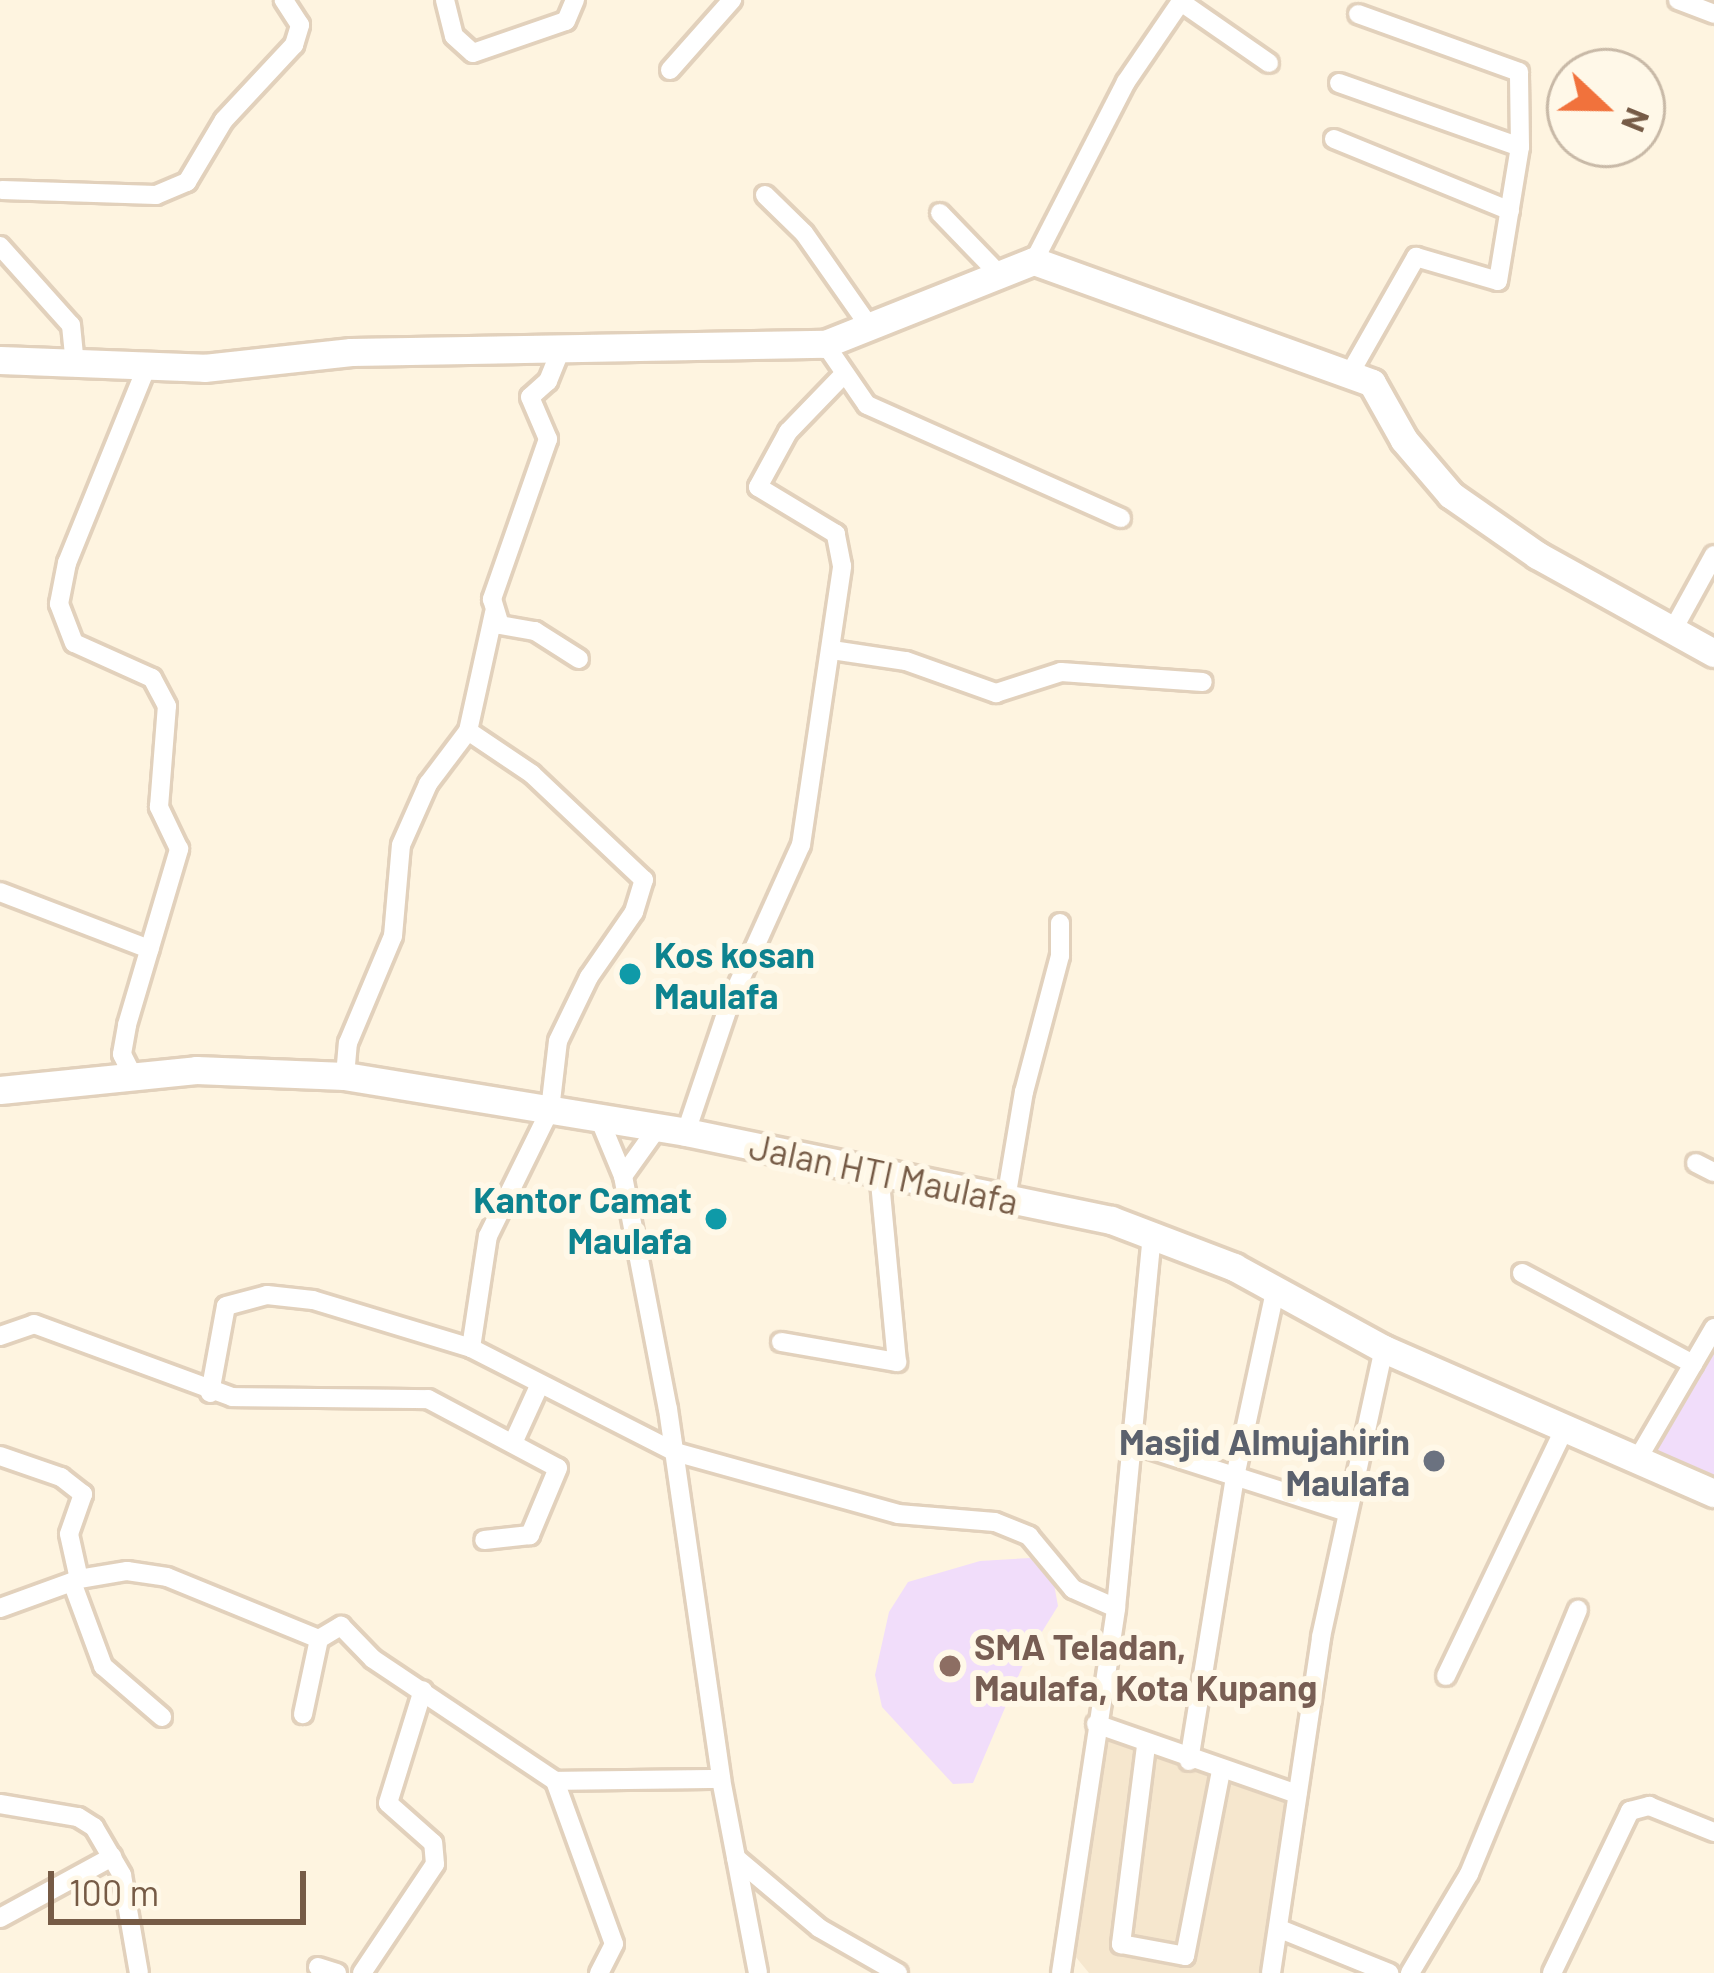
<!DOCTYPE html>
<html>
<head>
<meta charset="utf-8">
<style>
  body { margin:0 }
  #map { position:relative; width:1714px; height:1973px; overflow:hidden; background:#fef4e0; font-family:Barlow,sans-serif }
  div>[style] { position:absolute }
  .residential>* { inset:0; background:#f6e7ce }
  .education>* { inset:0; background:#f1ddfa }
  .roads { filter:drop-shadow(3px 0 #e2d1bc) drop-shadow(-3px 0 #e2d1bc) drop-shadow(0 3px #e2d1bc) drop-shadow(0 -3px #e2d1bc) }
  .street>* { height:18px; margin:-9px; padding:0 9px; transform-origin:9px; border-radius:9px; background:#fff }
  .secondary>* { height:27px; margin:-13.5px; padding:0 13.5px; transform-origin:13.5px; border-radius:13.5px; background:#fff }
  .dots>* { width:33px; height:33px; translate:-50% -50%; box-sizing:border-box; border:6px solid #fff8e8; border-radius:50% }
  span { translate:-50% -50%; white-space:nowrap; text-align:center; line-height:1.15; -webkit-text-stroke:12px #fff8e8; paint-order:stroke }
  .culture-label { font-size:36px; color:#0d838f; font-weight:700 }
  .left { translate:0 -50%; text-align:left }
  .right { translate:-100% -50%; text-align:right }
  .street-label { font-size:36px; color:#765b46 }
  .worship-label { font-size:36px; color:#5b616d; font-weight:700 }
  .education-label { font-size:36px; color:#785e54; font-weight:700 }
  .north { position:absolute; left:1546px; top:48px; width:120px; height:120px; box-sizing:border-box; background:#fff8e8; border:3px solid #c8b9a7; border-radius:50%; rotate:112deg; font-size:33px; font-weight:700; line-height:48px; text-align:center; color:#765b46 }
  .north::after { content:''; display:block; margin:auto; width:42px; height:54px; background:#f1723c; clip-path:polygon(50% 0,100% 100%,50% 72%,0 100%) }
  .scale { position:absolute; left:48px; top:1871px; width:258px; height:54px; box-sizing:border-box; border:6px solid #765b46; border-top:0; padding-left:15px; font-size:36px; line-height:42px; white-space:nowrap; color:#765b46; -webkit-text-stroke:9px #fff8e8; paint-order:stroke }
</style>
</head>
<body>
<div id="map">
  <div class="residential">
    <div style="clip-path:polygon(1097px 1731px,1288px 1796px,1259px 1973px,1089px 1973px,1070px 1950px)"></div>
  </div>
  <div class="education">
    <div style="clip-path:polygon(1714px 1342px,1714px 1489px,1654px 1464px,1659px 1434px)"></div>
    <div style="clip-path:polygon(1030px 1558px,1054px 1584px,1058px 1606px,1027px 1656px,973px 1783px,953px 1784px,882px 1707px,875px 1675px,889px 1612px,908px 1582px,980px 1561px)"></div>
  </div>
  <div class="roads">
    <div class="street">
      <div style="left:445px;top:0;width:37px;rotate:76deg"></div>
      <div style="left:454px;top:36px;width:25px;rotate:42deg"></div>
      <div style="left:473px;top:53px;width:98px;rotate:-19deg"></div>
      <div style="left:566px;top:21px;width:23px;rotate:-67deg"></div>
      <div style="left:1678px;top:0;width:39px;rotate:21deg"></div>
      <div style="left:1181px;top:2px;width:107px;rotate:34.7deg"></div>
      <div style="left:670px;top:70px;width:94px;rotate:-48.5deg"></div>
      <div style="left:1339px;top:83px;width:192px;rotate:19.5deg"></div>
      <div style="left:1334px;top:139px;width:190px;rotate:22.2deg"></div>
      <div style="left:2px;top:190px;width:154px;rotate:1.9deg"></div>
      <div style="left:156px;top:195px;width:34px;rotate:-23deg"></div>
      <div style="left:187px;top:182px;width:72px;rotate:-59.2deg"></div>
      <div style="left:224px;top:120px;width:103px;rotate:-47deg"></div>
      <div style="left:294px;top:45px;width:21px;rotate:-73deg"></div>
      <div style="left:300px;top:25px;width:30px;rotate:-123deg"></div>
      <div style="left:765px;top:195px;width:54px;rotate:44.3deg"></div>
      <div style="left:804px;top:233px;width:113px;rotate:55deg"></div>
      <div style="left:940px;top:213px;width:83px;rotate:46deg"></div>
      <div style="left:0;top:246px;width:106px;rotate:48.1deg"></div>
      <div style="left:71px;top:325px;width:40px;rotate:84.3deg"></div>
      <div style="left:1034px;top:261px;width:201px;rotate:-62.8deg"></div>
      <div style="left:1126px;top:82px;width:99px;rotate:-55.7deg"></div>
      <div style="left:825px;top:344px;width:74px;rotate:55.5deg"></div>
      <div style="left:867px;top:405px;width:278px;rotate:24deg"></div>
      <div style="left:561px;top:349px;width:35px;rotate:112deg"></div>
      <div style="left:548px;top:381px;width:24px;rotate:138deg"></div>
      <div style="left:530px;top:397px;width:46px;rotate:66.8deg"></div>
      <div style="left:548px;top:439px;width:170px;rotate:109.3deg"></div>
      <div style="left:492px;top:599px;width:27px;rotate:73deg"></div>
      <div style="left:500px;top:625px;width:36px;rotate:10deg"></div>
      <div style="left:535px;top:631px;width:52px;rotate:32.5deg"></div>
      <div style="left:1349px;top:375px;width:136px;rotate:-60.4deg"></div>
      <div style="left:1416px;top:257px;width:85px;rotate:16.3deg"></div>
      <div style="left:1498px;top:281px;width:136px;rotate:-80.7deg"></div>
      <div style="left:1520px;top:147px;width:75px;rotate:-90.8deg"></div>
      <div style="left:1519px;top:72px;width:171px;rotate:-160.2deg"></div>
      <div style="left:1675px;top:626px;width:81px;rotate:-61.2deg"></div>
      <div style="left:832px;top:650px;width:75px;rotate:8.5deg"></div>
      <div style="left:906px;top:661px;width:96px;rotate:19.6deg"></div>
      <div style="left:996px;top:693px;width:68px;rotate:-17.9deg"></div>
      <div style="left:1061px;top:672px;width:142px;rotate:4deg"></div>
      <div style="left:0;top:892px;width:160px;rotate:20.9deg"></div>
      <div style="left:132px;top:1074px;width:22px;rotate:-117deg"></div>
      <div style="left:122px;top:1054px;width:29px;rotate:-80deg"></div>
      <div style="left:127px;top:1025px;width:184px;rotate:-73.5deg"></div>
      <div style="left:179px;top:849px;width:47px;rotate:-115.5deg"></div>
      <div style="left:159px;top:807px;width:101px;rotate:-85.5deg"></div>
      <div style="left:167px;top:706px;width:32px;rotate:-118deg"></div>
      <div style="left:152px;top:678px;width:85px;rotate:-155.8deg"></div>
      <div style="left:74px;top:643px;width:42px;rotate:-111deg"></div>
      <div style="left:59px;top:604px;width:42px;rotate:-79deg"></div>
      <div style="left:67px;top:563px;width:213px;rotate:-67.9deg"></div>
      <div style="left:345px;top:1076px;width:33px;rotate:-85deg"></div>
      <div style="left:348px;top:1043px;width:116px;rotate:-67.2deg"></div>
      <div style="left:393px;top:936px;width:91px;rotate:-85deg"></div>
      <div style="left:401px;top:845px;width:67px;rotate:-66.1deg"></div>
      <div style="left:428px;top:784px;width:66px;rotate:-53deg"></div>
      <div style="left:599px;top:1118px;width:63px;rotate:67.5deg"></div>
      <div style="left:623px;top:1176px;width:237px;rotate:79.1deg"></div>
      <div style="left:668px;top:1409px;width:374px;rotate:81.8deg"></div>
      <div style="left:721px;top:1779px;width:197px;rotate:79.2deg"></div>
      <div style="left:686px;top:1132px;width:137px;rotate:-71.3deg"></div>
      <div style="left:730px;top:1002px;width:172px;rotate:-65.7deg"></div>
      <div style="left:801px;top:845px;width:282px;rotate:-81.6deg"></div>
      <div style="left:842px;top:566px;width:33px;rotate:-101deg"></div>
      <div style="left:836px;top:534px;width:91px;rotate:-148.9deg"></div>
      <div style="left:758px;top:487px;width:63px;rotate:-61.4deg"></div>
      <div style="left:788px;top:432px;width:81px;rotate:-46deg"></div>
      <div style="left:1696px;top:1163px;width:20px;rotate:27deg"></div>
      <div style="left:623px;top:1176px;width:60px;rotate:-54.5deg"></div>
      <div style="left:1006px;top:1199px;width:109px;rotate:-80.5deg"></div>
      <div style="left:1024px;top:1092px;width:141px;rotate:-75.2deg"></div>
      <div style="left:1060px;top:956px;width:33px;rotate:-90deg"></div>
      <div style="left:1522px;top:1273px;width:194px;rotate:28deg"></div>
      <div style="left:0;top:1336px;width:36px;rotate:-19deg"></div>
      <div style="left:34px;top:1324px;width:211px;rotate:20.2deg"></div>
      <div style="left:232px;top:1397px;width:196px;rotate:0.6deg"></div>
      <div style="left:428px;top:1399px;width:147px;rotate:28deg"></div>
      <div style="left:558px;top:1468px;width:73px;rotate:112.7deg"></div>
      <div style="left:530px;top:1535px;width:46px;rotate:173.8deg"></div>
      <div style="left:781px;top:1342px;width:118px;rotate:9.8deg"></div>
      <div style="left:897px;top:1362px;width:190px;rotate:-95.4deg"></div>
      <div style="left:471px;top:1348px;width:113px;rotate:-81.4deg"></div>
      <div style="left:488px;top:1236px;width:140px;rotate:-63.8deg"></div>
      <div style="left:550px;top:1110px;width:69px;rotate:-83.4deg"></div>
      <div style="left:558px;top:1041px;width:71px;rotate:-64.2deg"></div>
      <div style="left:589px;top:977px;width:79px;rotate:-55.3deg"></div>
      <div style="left:634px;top:912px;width:34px;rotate:-73deg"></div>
      <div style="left:644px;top:880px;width:154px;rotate:-136.6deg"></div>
      <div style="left:532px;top:774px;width:77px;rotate:-146.1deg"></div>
      <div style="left:468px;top:731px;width:121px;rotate:-77.6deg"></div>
      <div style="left:210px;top:1393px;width:88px;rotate:-79.6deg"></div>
      <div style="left:226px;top:1306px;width:42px;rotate:-15deg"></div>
      <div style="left:267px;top:1295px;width:46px;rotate:6.2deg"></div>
      <div style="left:313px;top:1300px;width:165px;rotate:16.9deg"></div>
      <div style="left:471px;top:1348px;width:229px;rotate:27deg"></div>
      <div style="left:675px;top:1452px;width:231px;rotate:15.5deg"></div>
      <div style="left:898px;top:1514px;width:97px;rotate:4.7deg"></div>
      <div style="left:995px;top:1522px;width:37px;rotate:22deg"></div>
      <div style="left:1029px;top:1536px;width:69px;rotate:50.3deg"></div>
      <div style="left:1073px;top:1589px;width:47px;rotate:23.8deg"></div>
      <div style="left:513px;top:1443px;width:63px;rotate:-65.5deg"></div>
      <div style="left:1134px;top:1444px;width:220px;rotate:17.7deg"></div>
      <div style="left:0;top:1456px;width:65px;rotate:19deg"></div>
      <div style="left:61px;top:1477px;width:28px;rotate:38deg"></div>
      <div style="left:83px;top:1494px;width:42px;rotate:109.3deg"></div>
      <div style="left:69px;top:1534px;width:46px;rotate:77.5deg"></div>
      <div style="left:79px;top:1579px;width:49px;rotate:-9.5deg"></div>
      <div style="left:127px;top:1571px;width:40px;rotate:8.5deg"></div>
      <div style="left:167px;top:1577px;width:164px;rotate:22.2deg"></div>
      <div style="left:319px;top:1639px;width:77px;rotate:102deg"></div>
      <div style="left:1637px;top:1460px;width:153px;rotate:-59.7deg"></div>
      <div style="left:0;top:1608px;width:77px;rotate:-19.9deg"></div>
      <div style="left:72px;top:1582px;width:90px;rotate:69.7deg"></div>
      <div style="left:103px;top:1666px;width:78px;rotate:40.8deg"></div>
      <div style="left:319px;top:1639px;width:26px;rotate:-31deg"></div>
      <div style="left:341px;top:1626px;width:46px;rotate:45.9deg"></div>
      <div style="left:373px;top:1659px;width:219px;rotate:33.8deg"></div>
      <div style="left:555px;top:1781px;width:166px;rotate:-0.7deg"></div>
      <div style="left:1446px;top:1676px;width:273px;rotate:-64.4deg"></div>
      <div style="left:1096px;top:1724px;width:213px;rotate:19.2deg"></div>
      <div style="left:1146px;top:1746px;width:200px;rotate:97.2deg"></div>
      <div style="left:1121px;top:1944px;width:65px;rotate:10.6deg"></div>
      <div style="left:1185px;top:1956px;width:189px;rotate:-79deg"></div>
      <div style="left:1189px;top:1761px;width:293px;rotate:-80.8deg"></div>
      <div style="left:1236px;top:1472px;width:189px;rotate:-77.8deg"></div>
      <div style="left:555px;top:1781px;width:173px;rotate:70.1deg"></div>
      <div style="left:614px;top:1944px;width:33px;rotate:117deg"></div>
      <div style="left:0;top:1804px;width:79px;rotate:9.5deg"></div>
      <div style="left:78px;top:1817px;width:19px;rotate:32deg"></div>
      <div style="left:94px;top:1827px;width:56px;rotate:59.7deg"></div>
      <div style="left:122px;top:1875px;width:99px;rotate:80.2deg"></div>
      <div style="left:736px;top:1858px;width:109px;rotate:40.1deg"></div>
      <div style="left:819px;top:1928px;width:91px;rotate:29.7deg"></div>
      <div style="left:0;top:1918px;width:128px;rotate:-28.6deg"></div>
      <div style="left:1280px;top:1929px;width:118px;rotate:22deg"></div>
      <div style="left:318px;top:1967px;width:20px;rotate:18deg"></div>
      <div style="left:362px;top:1973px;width:131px;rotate:-56.2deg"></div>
      <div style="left:435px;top:1864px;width:21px;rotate:-95deg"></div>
      <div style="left:433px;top:1843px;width:60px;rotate:-138.4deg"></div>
      <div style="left:388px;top:1803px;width:118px;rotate:-72.8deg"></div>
      <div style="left:1061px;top:1973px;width:369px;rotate:-81.4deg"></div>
      <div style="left:1116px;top:1608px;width:374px;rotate:-84.5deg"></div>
      <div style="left:1271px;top:1973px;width:340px;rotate:-81.5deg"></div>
      <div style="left:1321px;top:1637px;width:295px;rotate:-77.7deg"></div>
      <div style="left:1410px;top:1973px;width:115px;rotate:-59.2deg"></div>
      <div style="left:1469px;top:1874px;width:286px;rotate:-67.6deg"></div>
      <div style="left:1552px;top:1973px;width:180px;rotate:-64.3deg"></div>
      <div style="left:1630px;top:1811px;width:20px;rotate:-15deg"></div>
      <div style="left:1649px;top:1806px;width:70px;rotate:21.8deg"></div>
    </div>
    <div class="secondary">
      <div style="left:0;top:360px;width:204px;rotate:2.2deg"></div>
      <div style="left:204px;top:368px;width:148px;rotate:-6.2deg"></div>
      <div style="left:351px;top:352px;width:474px;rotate:-1deg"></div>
      <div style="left:825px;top:344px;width:225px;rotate:-21.7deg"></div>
      <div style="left:1034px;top:261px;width:359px;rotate:19.8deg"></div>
      <div style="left:1372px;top:383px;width:65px;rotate:60.7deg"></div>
      <div style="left:1404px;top:440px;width:72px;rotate:49.5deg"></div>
      <div style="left:1451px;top:495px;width:105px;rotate:34.9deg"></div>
      <div style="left:1537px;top:555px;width:202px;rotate:29deg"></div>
      <div style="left:0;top:1090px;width:197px;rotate:-5.8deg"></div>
      <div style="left:196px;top:1070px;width:149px;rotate:2.3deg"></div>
      <div style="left:345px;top:1076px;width:346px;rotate:9.3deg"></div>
      <div style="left:686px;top:1132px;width:434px;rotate:11.7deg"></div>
      <div style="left:1111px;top:1220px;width:132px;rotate:20.9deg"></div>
      <div style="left:1234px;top:1267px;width:171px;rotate:28.7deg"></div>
      <div style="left:1384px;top:1349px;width:360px;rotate:23.6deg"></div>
    </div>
  </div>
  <div class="dots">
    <div style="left:630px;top:974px;background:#0f9aa8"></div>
    <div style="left:716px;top:1219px;background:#0f9aa8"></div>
    <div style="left:1434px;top:1461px;background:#6b7280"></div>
    <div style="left:950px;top:1666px;background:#8d6e63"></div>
  </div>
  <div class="culture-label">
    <span class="left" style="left:654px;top:974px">Kos kosan<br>Maulafa</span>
    <span class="right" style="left:692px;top:1219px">Kantor Camat<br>Maulafa</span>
  </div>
  <div class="street-label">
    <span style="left:884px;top:1173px;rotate:12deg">Jalan HTI Maulafa</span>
  </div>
  <div class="worship-label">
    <span class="right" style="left:1410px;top:1461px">Masjid Almujahirin<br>Maulafa</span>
  </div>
  <div class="education-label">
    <span class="left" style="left:974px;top:1666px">SMA Teladan,<br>Maulafa, Kota Kupang</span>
  </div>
  <div class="north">N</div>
  <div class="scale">100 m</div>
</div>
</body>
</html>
